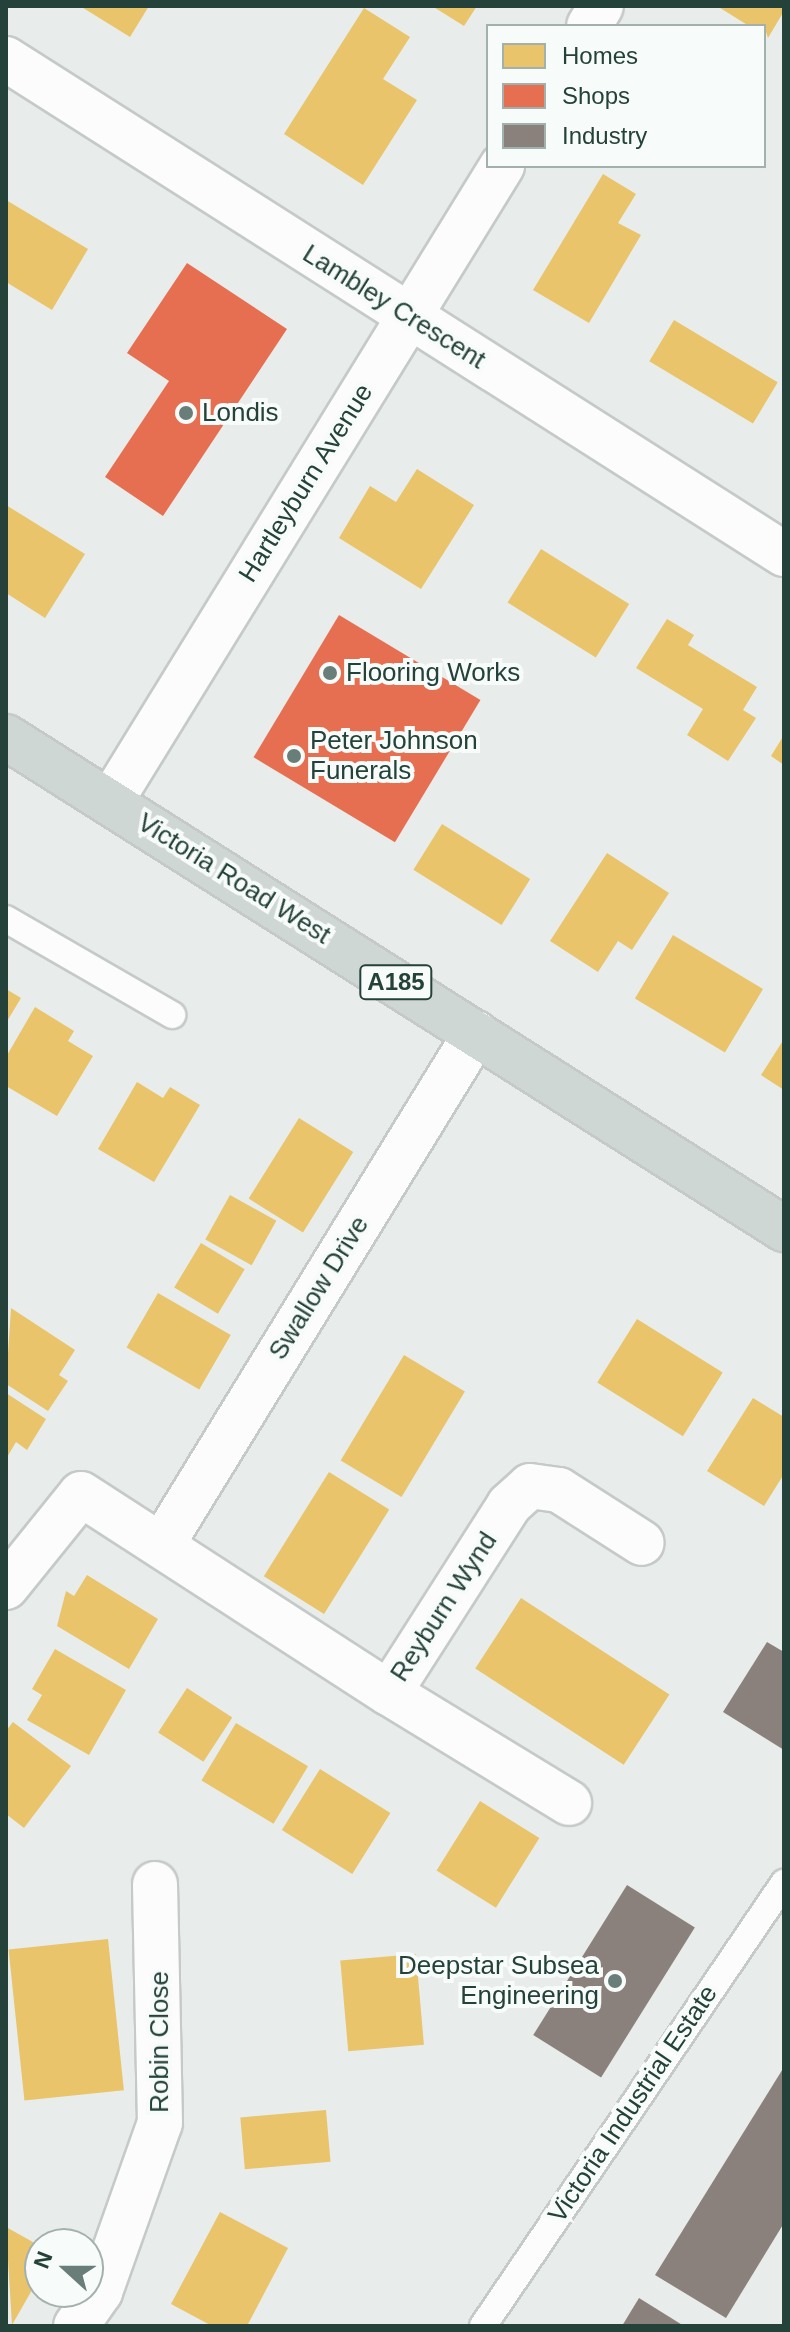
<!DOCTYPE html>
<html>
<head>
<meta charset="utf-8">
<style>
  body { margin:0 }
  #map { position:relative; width:790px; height:2332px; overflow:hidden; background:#e8edeb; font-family:Arial,sans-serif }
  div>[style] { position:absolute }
  .homes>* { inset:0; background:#e9c46a; transform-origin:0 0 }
  .shops>* { inset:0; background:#e76f51; transform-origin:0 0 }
  .industry>* { inset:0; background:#8a817c; transform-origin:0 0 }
  .roads { filter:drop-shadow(2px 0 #c5cac8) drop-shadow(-2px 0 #c5cac8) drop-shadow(0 2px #c5cac8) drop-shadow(0 -2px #c5cac8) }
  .lane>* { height:26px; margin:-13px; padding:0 13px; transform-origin:13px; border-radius:13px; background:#fcfcfc }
  .street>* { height:44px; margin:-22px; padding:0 22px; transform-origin:22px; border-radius:22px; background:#fcfcfc }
  .primary>* { height:44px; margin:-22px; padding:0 22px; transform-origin:22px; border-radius:22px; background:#cfd7d5 }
  .dots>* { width:22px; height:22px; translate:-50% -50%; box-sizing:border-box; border:4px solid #f7fbf9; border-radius:50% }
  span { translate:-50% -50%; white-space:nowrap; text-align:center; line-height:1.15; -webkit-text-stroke:8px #f7fbf9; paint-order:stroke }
  .shield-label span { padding:2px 6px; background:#f7fbf9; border:2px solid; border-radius:6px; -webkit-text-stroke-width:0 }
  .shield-label { font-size:24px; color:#24423a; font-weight:700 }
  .street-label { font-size:26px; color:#24423a }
  .poi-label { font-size:26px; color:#24423a }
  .left { translate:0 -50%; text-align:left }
  .right { translate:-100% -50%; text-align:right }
  .frame { position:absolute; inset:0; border:8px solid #24423a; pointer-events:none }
  .legend { position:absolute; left:486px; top:24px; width:280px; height:144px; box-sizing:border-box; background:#f7fbf9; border:2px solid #a3b1ad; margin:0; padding:10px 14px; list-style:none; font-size:24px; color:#24423a }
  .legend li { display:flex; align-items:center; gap:16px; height:40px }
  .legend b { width:40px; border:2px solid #a3b1ad }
  .north { position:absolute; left:24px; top:2228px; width:80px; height:80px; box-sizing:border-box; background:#f7fbf9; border:2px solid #a3b1ad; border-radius:50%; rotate:291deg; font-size:22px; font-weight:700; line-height:32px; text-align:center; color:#24423a }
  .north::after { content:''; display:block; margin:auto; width:28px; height:36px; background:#697e78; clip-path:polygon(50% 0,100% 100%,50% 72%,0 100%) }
</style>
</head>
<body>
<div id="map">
  <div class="homes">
    <div style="clip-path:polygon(80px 6px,149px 6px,130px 37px)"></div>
    <div style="clip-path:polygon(432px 6px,477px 6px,464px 26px)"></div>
    <div style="clip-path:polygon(717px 6px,784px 6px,784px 11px,768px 38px,764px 26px,749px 26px)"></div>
    <div style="clip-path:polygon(364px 8px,410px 37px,383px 79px,417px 100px,363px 185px,284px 134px)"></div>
    <div style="clip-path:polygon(603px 174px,636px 194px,618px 223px,641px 235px,589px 323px,533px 290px)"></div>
    <div style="clip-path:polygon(6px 200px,88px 249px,52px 310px,6px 282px)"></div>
    <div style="left:674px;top:320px;width:121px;height:48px;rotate:31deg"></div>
    <div style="clip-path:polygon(417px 469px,474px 505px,421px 589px,339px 538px,370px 486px,396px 502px)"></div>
    <div style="clip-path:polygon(6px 505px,85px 554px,45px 618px,6px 593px)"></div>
    <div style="left:541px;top:549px;width:104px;height:63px;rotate:32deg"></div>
    <div style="clip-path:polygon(667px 619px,694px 635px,688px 645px,757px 687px,743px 710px,756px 718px,728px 761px,687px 735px,703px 709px,636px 668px)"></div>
    <div style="clip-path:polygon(784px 735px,784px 765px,771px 756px)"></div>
    <div style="left:442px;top:824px;width:104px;height:54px;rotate:32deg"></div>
    <div style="clip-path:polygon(607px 853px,669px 893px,632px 950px,618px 941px,598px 972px,550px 941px)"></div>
    <div style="left:673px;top:935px;width:105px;height:74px;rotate:31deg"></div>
    <div style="clip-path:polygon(6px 989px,21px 998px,6px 1023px)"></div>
    <div style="clip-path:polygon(35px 1007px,74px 1031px,68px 1041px,93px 1056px,57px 1116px,6px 1086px,6px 1057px)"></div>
    <div style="clip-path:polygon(784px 1039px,784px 1090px,761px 1075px)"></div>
    <div style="clip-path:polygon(137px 1082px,163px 1098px,170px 1087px,200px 1105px,154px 1182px,98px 1149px)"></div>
    <div style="left:299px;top:1118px;width:64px;height:95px;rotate:32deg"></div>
    <div style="left:230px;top:1195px;width:53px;height:51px;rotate:29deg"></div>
    <div style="left:201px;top:1243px;width:51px;height:52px;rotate:31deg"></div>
    <div style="left:158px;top:1293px;width:84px;height:63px;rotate:30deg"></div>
    <div style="clip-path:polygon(11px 1308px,75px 1350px,59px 1375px,68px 1381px,48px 1411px,6px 1384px)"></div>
    <div style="left:637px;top:1319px;width:101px;height:75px;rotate:32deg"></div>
    <div style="left:404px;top:1355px;width:71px;height:123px;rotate:31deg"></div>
    <div style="clip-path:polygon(6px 1393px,46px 1419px,27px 1450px,16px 1442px,6px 1459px)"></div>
    <div style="clip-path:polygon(753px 1398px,784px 1417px,784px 1474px,764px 1506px,707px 1471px)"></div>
    <div style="left:329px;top:1472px;width:71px;height:123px;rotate:32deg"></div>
    <div style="clip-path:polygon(87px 1575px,158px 1619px,129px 1669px,57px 1626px,66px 1591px,74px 1596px)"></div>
    <div style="left:521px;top:1598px;width:177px;height:84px;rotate:33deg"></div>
    <div style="clip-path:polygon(55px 1649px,126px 1690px,89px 1755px,27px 1720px,42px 1695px,32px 1689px)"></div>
    <div style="left:187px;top:1688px;width:54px;height:53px;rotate:33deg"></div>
    <div style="clip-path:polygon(13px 1722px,71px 1766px,24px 1828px,6px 1814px,6px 1731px)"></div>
    <div style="left:236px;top:1723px;width:84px;height:67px;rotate:31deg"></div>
    <div style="left:320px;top:1769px;width:83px;height:72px;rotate:32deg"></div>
    <div style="left:480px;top:1801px;width:70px;height:82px;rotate:32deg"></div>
    <div style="left:108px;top:1939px;width:152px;height:100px;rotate:84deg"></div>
    <div style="left:416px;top:1954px;width:91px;height:76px;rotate:85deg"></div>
    <div style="left:326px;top:2110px;width:52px;height:86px;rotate:85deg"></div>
    <div style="clip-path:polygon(220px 2212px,288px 2248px,247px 2326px,212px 2326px,171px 2304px)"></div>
    <div style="clip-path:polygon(6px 2227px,40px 2246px,40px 2276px,12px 2325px)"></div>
  </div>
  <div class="shops">
    <div style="clip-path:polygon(187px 263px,287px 329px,163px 516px,105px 477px,169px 381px,127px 353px)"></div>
    <div style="left:339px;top:615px;width:165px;height:166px;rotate:31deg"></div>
  </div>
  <div class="industry">
    <div style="clip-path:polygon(767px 1642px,784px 1652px,784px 1750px,723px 1712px)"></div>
    <div style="left:627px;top:1885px;width:80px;height:177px;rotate:32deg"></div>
    <div style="clip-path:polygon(784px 2067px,784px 2223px,726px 2318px,655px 2275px)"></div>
    <div style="clip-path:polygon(639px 2298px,684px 2326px,622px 2326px)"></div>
  </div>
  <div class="roads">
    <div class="lane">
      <div style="left:6px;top:919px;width:192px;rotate:30deg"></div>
      <div style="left:483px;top:2326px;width:536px;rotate:-55.81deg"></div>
    </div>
    <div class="street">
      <div style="left:589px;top:26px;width:23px;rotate:-59deg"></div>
      <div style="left:6px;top:59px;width:922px;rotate:32.47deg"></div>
      <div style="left:111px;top:801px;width:746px;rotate:-58.38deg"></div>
      <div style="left:163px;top:1543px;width:598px;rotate:-58.46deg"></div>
      <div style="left:6px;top:1587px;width:119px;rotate:-51.1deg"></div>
      <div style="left:81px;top:1494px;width:367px;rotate:32.9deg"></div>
      <div style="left:389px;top:1693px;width:223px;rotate:-57.4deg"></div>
      <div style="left:509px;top:1505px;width:28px;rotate:-42deg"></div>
      <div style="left:530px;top:1486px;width:29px;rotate:8deg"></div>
      <div style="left:559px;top:1490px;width:98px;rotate:32.6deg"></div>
      <div style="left:389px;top:1693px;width:211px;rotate:31.4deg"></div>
      <div style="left:76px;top:2326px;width:42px;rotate:-54.8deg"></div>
      <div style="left:100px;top:2292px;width:179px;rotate:-70.5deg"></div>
      <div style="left:160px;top:2123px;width:239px;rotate:-91.2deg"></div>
    </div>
    <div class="primary">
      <div style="left:6px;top:737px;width:921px;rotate:32.31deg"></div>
    </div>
  </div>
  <div class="dots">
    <div style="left:186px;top:413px;background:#697e78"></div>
    <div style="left:330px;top:673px;background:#697e78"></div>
    <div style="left:294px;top:756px;background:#697e78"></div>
    <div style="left:615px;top:1981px;background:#697e78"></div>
  </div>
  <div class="shield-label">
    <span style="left:396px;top:982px">A185</span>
  </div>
  <div class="street-label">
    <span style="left:394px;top:307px;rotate:32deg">Lambley Crescent</span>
    <span style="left:306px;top:483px;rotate:-58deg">Hartleyburn Avenue</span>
    <span style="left:234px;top:879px;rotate:32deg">Victoria Road West</span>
    <span style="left:319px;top:1288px;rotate:-58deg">Swallow Drive</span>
    <span style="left:444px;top:1607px;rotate:-57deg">Reyburn Wynd</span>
    <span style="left:160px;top:2042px;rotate:-90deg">Robin Close</span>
    <span style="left:633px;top:2104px;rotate:-56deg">Victoria Industrial Estate</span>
  </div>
  <div class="poi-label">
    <span class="left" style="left:202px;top:413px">Londis</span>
    <span class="left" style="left:346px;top:673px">Flooring Works</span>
    <span class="left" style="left:310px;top:756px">Peter Johnson<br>Funerals</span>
    <span class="right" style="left:599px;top:1981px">Deepstar Subsea<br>Engineering</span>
  </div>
  <div class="frame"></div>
  <ul class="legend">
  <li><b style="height:22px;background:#e9c46a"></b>Homes</li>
  <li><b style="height:22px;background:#e76f51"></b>Shops</li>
  <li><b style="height:22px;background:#8a817c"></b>Industry</li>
  </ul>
  <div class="north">N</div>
</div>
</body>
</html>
